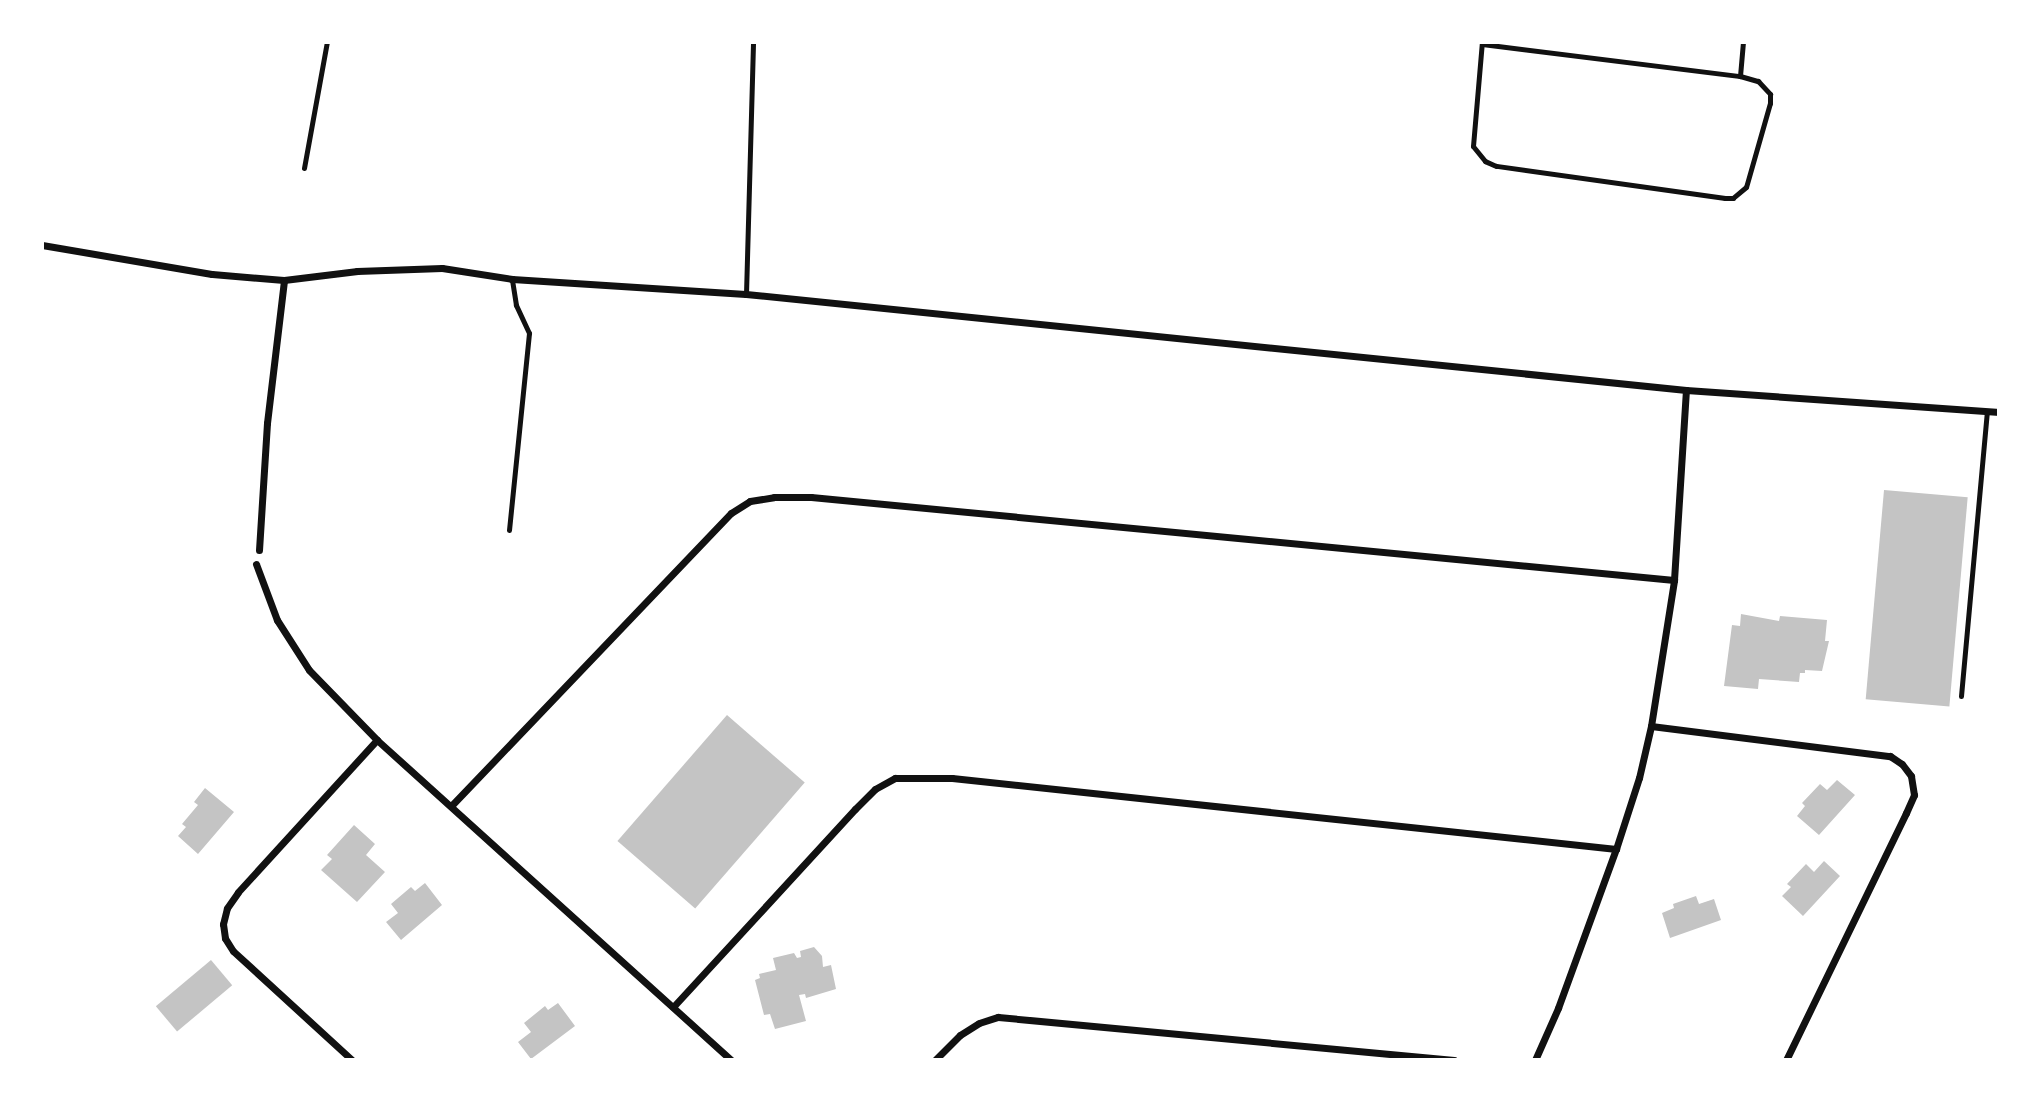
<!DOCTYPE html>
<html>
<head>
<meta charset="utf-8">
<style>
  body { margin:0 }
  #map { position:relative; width:2041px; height:1102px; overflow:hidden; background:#fff; font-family:"Noto Sans",sans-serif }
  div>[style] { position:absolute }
  .building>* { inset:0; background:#c4c4c4; transform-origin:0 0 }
  .service>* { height:5px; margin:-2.5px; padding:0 2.5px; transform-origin:2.5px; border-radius:2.5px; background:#111 }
  .minor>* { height:7px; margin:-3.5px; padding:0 3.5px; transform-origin:3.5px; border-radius:3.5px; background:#111 }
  span { translate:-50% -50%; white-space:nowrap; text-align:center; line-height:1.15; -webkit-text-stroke:5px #fff; paint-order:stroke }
  .frame { position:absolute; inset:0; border:44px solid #fff; pointer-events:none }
</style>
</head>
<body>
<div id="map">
  <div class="building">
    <div style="left:1884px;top:490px;width:84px;height:210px;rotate:5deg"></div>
    <div style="clip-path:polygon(1741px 614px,1779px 621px,1780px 616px,1827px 620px,1825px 641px,1829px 641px,1822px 671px,1805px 670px,1805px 673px,1800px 673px,1799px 682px,1759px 679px,1758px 689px,1724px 686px,1732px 625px,1740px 626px)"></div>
    <div style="left:727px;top:715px;width:103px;height:167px;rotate:41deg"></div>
    <div style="clip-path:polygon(1837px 780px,1855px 795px,1819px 835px,1797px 816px,1805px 806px,1802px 803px,1820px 784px,1827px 790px)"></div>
    <div style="clip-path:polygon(205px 788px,234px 812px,198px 854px,178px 836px,186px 827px,182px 824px,198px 805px,194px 802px)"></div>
    <div style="clip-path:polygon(354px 825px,375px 844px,366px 855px,385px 872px,357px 902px,321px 870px,332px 859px,327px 855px)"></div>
    <div style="clip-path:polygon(1824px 861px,1840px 876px,1803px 916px,1782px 896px,1791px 887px,1787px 884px,1806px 864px,1814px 872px)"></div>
    <div style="clip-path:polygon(425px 883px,442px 905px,401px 940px,386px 922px,398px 913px,391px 904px,411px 887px,415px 891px)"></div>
    <div style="clip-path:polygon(1696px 896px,1699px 904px,1714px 899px,1721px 920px,1670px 938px,1662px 913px,1674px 908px,1673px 904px)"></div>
    <div style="clip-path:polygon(814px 947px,822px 956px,823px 967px,831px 965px,836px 989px,806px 998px,805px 994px,799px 995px,806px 1021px,775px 1029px,770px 1014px,764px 1015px,755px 980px,760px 978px,759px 974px,776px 970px,773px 958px,794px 953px,797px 958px,801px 957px,800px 951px)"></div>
    <div style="left:211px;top:960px;width:33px;height:72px;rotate:50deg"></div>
    <div style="clip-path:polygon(558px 1003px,575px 1026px,531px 1059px,518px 1042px,531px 1032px,524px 1023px,545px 1006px,548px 1010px)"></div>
  </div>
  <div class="service">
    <div style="left:1482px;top:44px;width:260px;rotate:7.1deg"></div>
    <div style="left:1740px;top:76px;width:19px;rotate:16deg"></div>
    <div style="left:1758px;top:81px;width:18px;rotate:47deg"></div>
    <div style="left:1770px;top:94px;width:9px;rotate:90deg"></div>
    <div style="left:1770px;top:103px;width:87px;rotate:105.9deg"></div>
    <div style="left:1746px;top:187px;width:17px;rotate:140deg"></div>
    <div style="left:1733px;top:198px;width:8px;rotate:180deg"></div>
    <div style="left:1725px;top:198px;width:231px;rotate:-172deg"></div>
    <div style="left:1496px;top:166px;width:12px;rotate:-156deg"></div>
    <div style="left:1485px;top:161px;width:19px;rotate:-129deg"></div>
    <div style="left:1473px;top:146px;width:104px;rotate:-85.1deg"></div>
    <div style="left:1740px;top:76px;width:34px;rotate:-85deg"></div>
    <div style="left:304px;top:168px;width:128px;rotate:-79.7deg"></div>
    <div style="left:746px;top:294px;width:252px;rotate:-88.4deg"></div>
    <div style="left:509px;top:530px;width:198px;rotate:-84.2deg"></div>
    <div style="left:529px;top:333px;width:31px;rotate:-115deg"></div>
    <div style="left:516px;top:305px;width:26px;rotate:-99deg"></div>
    <div style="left:1961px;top:696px;width:286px;rotate:-84.8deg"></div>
  </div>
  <div class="minor">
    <div style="left:42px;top:245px;width:172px;rotate:9.7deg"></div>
    <div style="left:212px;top:274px;width:72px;rotate:4.8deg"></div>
    <div style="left:284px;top:280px;width:74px;rotate:-7deg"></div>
    <div style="left:357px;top:271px;width:85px;rotate:-2deg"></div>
    <div style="left:442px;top:268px;width:71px;rotate:8.9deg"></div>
    <div style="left:512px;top:279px;width:234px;rotate:3.7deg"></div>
    <div style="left:746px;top:294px;width:945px;rotate:5.83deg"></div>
    <div style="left:1686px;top:390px;width:314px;rotate:4deg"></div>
    <div style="left:259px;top:550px;width:127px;rotate:-86.4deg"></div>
    <div style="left:267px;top:423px;width:144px;rotate:-83.2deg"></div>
    <div style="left:256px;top:564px;width:60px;rotate:69.4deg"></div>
    <div style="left:277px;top:620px;width:59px;rotate:57.4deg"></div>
    <div style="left:309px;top:670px;width:98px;rotate:45.8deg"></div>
    <div style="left:377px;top:740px;width:477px;rotate:42.1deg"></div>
    <div style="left:1651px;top:726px;width:241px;rotate:7.2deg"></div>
    <div style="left:1890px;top:756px;width:14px;rotate:34deg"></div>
    <div style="left:1902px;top:764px;width:15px;rotate:53deg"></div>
    <div style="left:1911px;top:776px;width:19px;rotate:81deg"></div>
    <div style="left:1914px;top:795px;width:20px;rotate:114deg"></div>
    <div style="left:1906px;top:813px;width:275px;rotate:115.9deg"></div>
    <div style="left:451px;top:806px;width:405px;rotate:-46.3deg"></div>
    <div style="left:731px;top:513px;width:22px;rotate:-32deg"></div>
    <div style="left:750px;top:501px;width:24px;rotate:-9deg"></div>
    <div style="left:774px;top:497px;width:37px"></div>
    <div style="left:811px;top:497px;width:867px;rotate:5.49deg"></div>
    <div style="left:673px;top:1007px;width:269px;rotate:-47.4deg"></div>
    <div style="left:855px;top:809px;width:28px;rotate:-45deg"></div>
    <div style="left:875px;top:789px;width:23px;rotate:-29deg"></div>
    <div style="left:895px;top:778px;width:57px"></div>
    <div style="left:952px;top:778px;width:668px;rotate:6.1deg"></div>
    <div style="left:352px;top:1060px;width:161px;rotate:-137.5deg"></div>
    <div style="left:233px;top:951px;width:15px;rotate:-122deg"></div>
    <div style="left:225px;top:938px;width:14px;rotate:-98deg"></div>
    <div style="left:223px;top:924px;width:16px;rotate:-76deg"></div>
    <div style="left:227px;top:908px;width:19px;rotate:-55deg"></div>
    <div style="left:238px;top:892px;width:206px;rotate:-47.6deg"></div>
    <div style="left:935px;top:1060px;width:35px;rotate:-45deg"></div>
    <div style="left:960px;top:1035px;width:22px;rotate:-32deg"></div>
    <div style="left:979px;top:1023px;width:20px;rotate:-18deg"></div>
    <div style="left:998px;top:1017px;width:458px;rotate:5.4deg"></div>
    <div style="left:1535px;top:1060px;width:57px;rotate:-66.1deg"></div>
    <div style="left:1558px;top:1008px;width:169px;rotate:-70deg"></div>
    <div style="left:1616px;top:849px;width:75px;rotate:-72.1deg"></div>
    <div style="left:1639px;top:778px;width:53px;rotate:-77deg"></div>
    <div style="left:1651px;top:726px;width:148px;rotate:-81deg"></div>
    <div style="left:1674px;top:580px;width:190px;rotate:-86.4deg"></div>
  </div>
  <div class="frame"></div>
</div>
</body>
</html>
